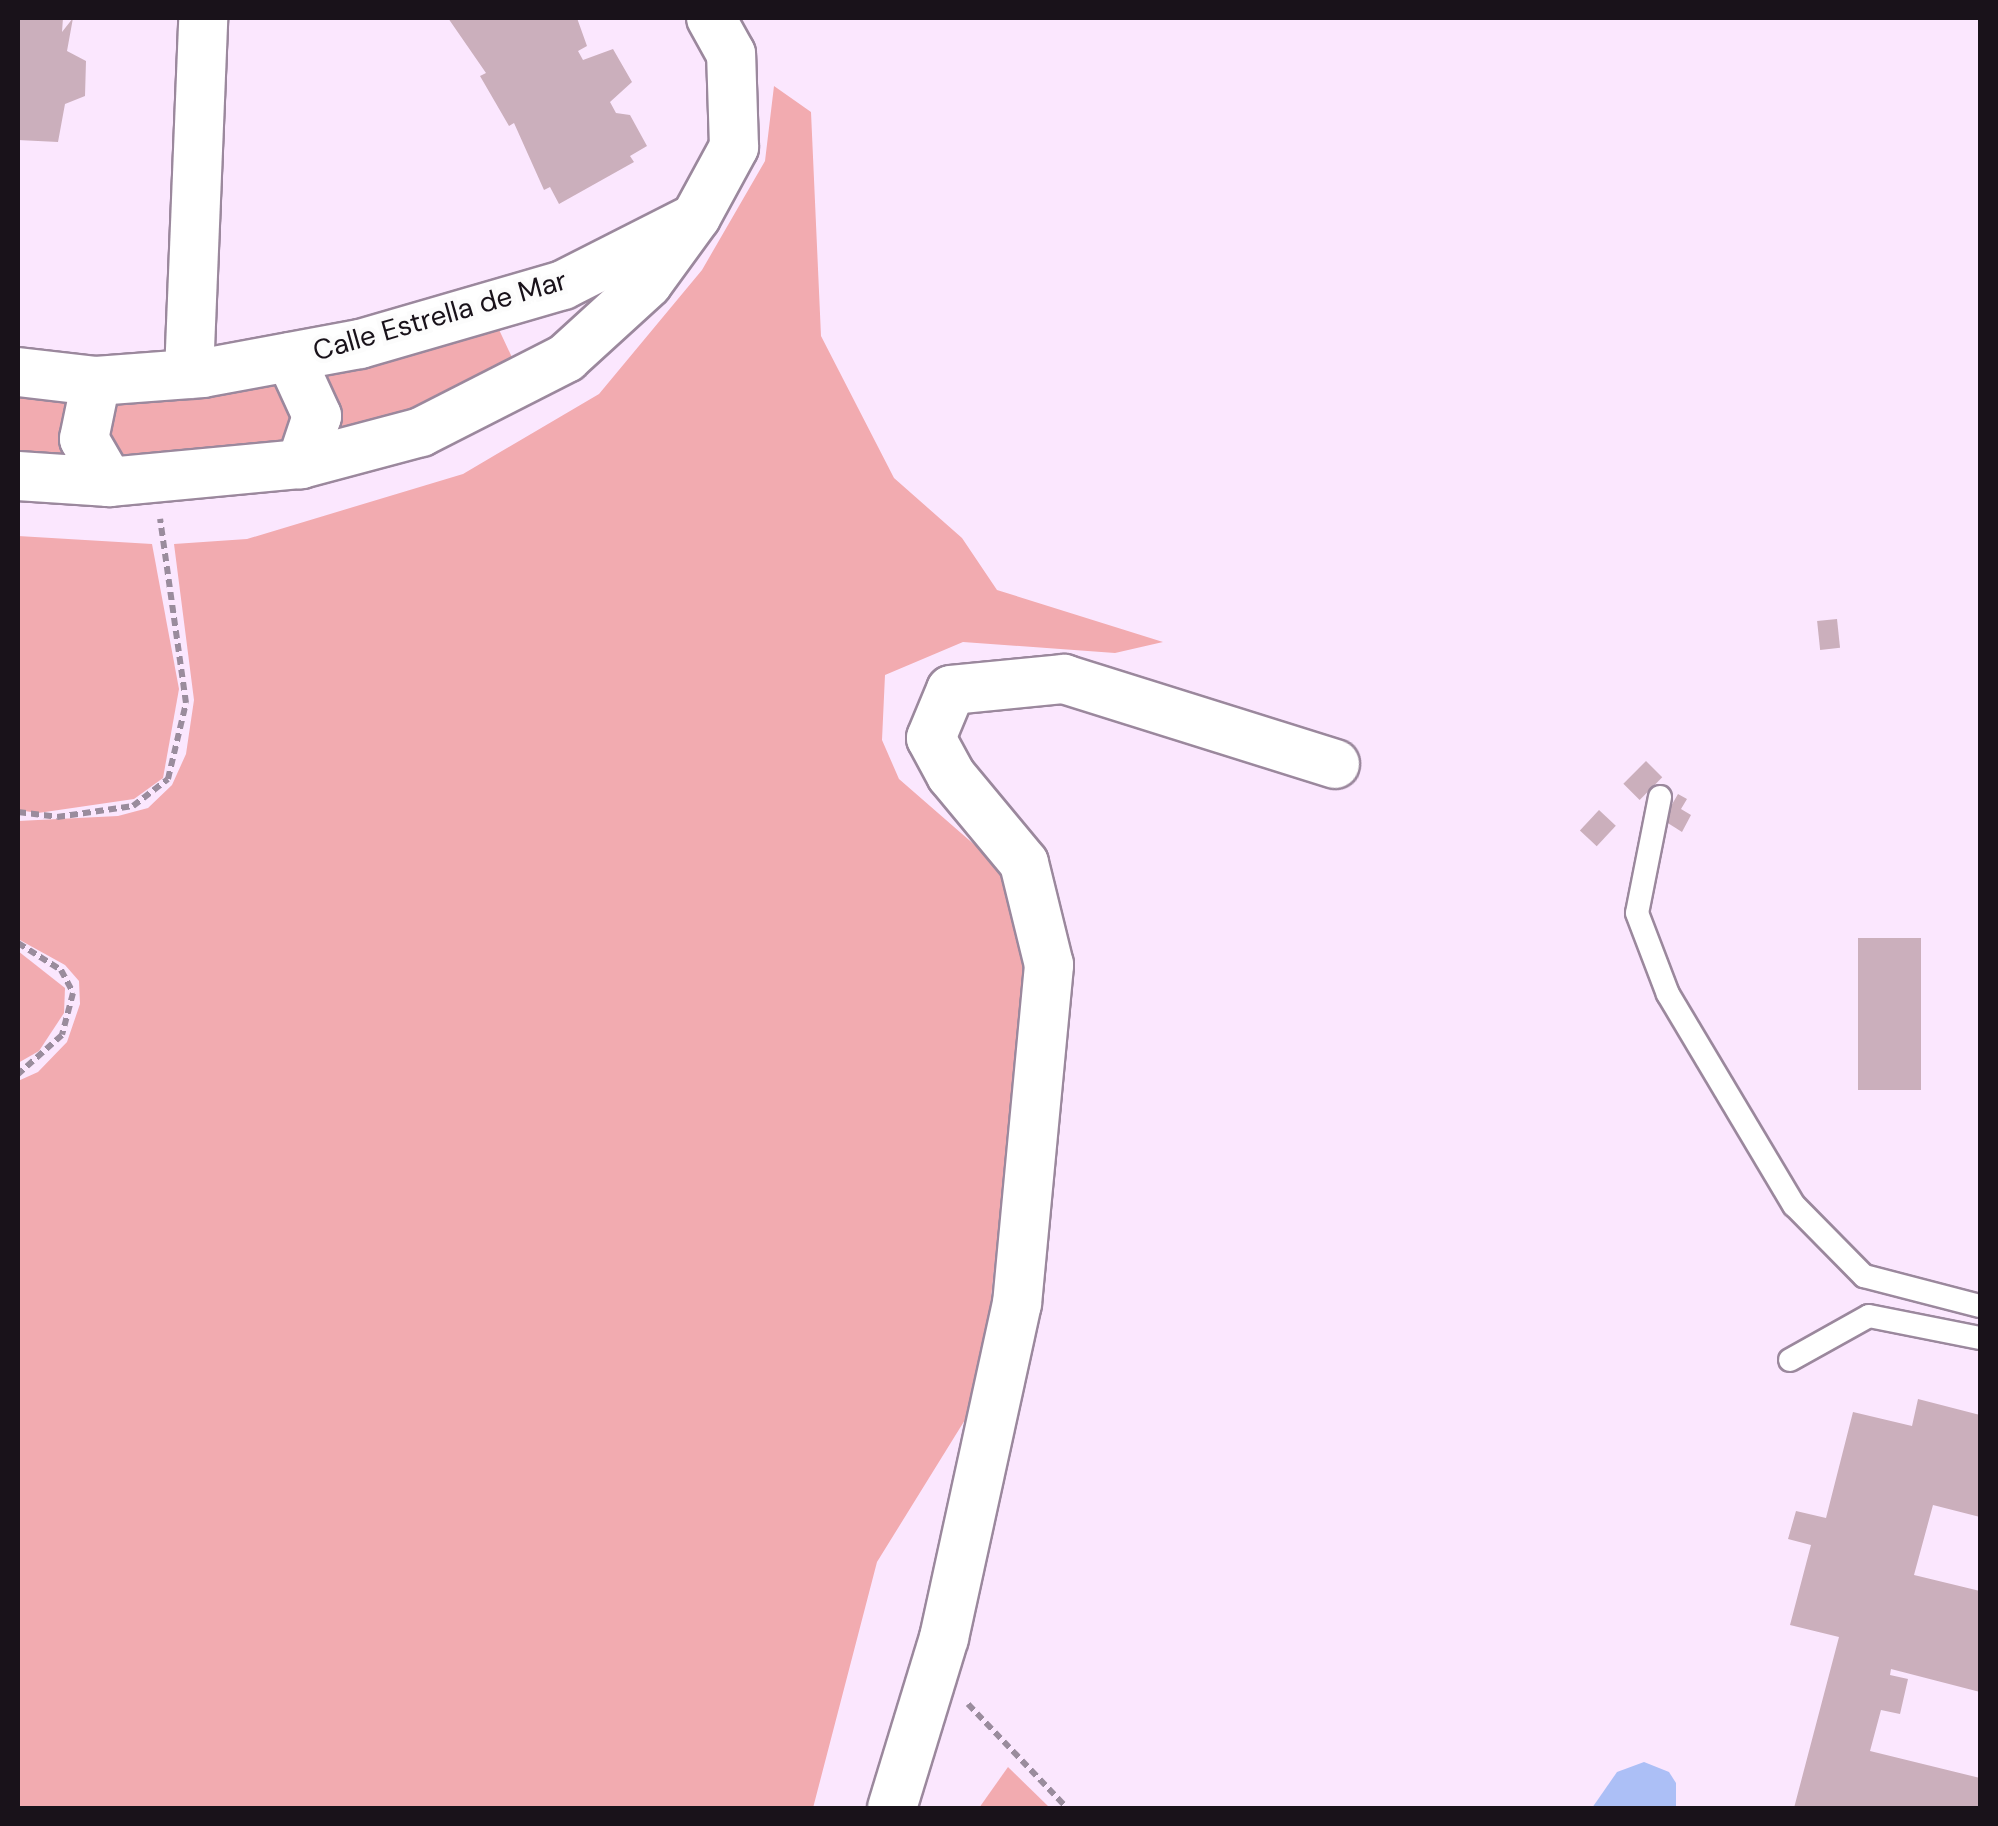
<!DOCTYPE html>
<html>
<head>
<meta charset="utf-8">
<style>
  body { margin:0 }
  #map { position:relative; width:1998px; height:1826px; overflow:hidden; background:#fbe7fe; font-family:"DM Sans",sans-serif }
  div>[style] { position:absolute }
  .green>* { inset:0; background:#f2abb0 }
  .water>* { inset:0; background:#acbff6 }
  .building>* { inset:0; background:#cbafbc; transform-origin:0 0 }
  .path>* { height:6px; margin-top:-3px; transform-origin:0; background:repeating-linear-gradient(90deg,#9a8c9d 0 8px,transparent 0 13px) }
  .roads { filter:drop-shadow(2px 0 #9b889d) drop-shadow(-2px 0 #9b889d) drop-shadow(0 2px #9b889d) drop-shadow(0 -2px #9b889d) }
  .lane>* { height:22px; margin:-11px; padding:0 11px; transform-origin:11px; border-radius:11px; background:#fff }
  .street>* { height:48px; margin:-24px; padding:0 24px; transform-origin:24px; border-radius:24px; background:#fff }
  span { translate:-50% -50%; white-space:nowrap; text-align:center; line-height:1.15; -webkit-text-stroke:9px #fcfcfc; paint-order:stroke }
  .street-label { font-size:28px; color:#19121a }
  .frame { position:absolute; inset:0; border:20px solid #19121a; pointer-events:none }
</style>
</head>
<body>
<div id="map">
  <div class="green">
    <div style="clip-path:polygon(774px 86px,811px 112px,821px 336px,894px 478px,962px 538px,997px 590px,1163px 642px,1115px 653px,963px 642px,885px 675px,882px 740px,899px 779px,1000px 867px,1037px 1013px,996px 1251px,981px 1394px,877px 1562px,813px 1808px,18px 1808px,18px 1081px,38px 1072px,67px 1042px,80px 1004px,79px 981px,65px 965px,18px 939px,18px 821px,118px 816px,148px 808px,172px 785px,186px 754px,194px 700px,174px 544px,247px 539px,463px 474px,599px 394px,702px 270px,765px 161px)"></div>
    <div style="clip-path:polygon(495px 321px,516px 366px,340px 438px,339px 407px,324px 369px)"></div>
    <div style="clip-path:polygon(264px 378px,295px 401px,289px 443px,123px 465px,103px 437px,106px 416px,120px 398px)"></div>
    <div style="clip-path:polygon(18px 393px,69px 393px,62px 441px,69px 471px,18px 463px)"></div>
    <div style="clip-path:polygon(18px 536px,152px 544px,179px 689px,163px 778px,134px 799px,38px 813px,18px 810px)"></div>
    <div style="clip-path:polygon(18px 951px,65px 988px,64px 1013px,39px 1051px,18px 1063px)"></div>
    <div style="clip-path:polygon(1008px 1767px,1050px 1808px,979px 1808px)"></div>
  </div>
  <div class="water">
    <div style="clip-path:polygon(1644px 1762px,1669px 1772px,1676px 1783px,1676px 1808px,1592px 1808px,1617px 1772px)"></div>
  </div>
  <div class="building">
    <div style="clip-path:polygon(18px 18px,63px 18px,62px 32px,73px 18px,67px 51px,86px 61px,85px 96px,65px 104px,58px 142px,18px 140px)"></div>
    <div style="clip-path:polygon(448px 18px,577px 18px,587px 46px,578px 51px,583px 60px,613px 49px,632px 82px,610px 102px,616px 113px,630px 115px,647px 146px,630px 156px,634px 162px,559px 204px,550px 187px,544px 190px,514px 123px,509px 126px,480px 76px,486px 73px)"></div>
    <div style="left:1837px;top:619px;width:29px;height:20px;rotate:84deg"></div>
    <div style="left:1646px;top:761px;width:23px;height:32px;rotate:45deg"></div>
    <div style="clip-path:polygon(1678px 794px,1687px 799px,1681px 809px,1691px 815px,1682px 832px,1663px 820px)"></div>
    <div style="left:1599px;top:810px;width:23px;height:28px;rotate:43deg"></div>
    <div style="left:1921px;top:938px;width:152px;height:63px;rotate:90deg"></div>
    <div style="clip-path:polygon(1918px 1399px,1980px 1415px,1980px 1517px,1933px 1505px,1914px 1575px,1980px 1591px,1980px 1692px,1891px 1669px,1890px 1675px,1908px 1679px,1900px 1714px,1881px 1710px,1870px 1751px,1980px 1778px,1980px 1808px,1794px 1808px,1839px 1637px,1790px 1625px,1811px 1545px,1788px 1539px,1796px 1511px,1826px 1518px,1853px 1412px,1912px 1426px)"></div>
  </div>
  <div class="path">
    <div style="left:18px;top:812px;width:39px;rotate:7deg"></div>
    <div style="left:57px;top:817px;width:77px;rotate:-8.2deg"></div>
    <div style="left:133px;top:806px;width:44px;rotate:-37.6deg"></div>
    <div style="left:168px;top:779px;width:78px;rotate:-76.7deg"></div>
    <div style="left:186px;top:703px;width:186px;rotate:-98deg"></div>
    <div style="left:18px;top:943px;width:51px;rotate:32.1deg"></div>
    <div style="left:61px;top:970px;width:26px;rotate:62deg"></div>
    <div style="left:73px;top:993px;width:43px;rotate:104.7deg"></div>
    <div style="left:62px;top:1035px;width:59px;rotate:138.4deg"></div>
    <div style="left:968px;top:1704px;width:144px;rotate:46.4deg"></div>
  </div>
  <div class="roads">
    <div class="lane">
      <div style="left:1660px;top:797px;width:118px;rotate:101.2deg"></div>
      <div style="left:1637px;top:913px;width:87px;rotate:69.1deg"></div>
      <div style="left:1668px;top:994px;width:246px;rotate:59.2deg"></div>
      <div style="left:1794px;top:1205px;width:100px;rotate:45.4deg"></div>
      <div style="left:1864px;top:1276px;width:120px;rotate:14.5deg"></div>
      <div style="left:1790px;top:1360px;width:90px;rotate:-29.1deg"></div>
      <div style="left:1869px;top:1316px;width:113px;rotate:11.2deg"></div>
    </div>
    <div class="street">
      <div style="left:290px;top:357px;width:65px;rotate:65.4deg"></div>
      <div style="left:317px;top:416px;width:51px;rotate:108.4deg"></div>
      <div style="left:18px;top:372px;width:79px;rotate:6.6deg"></div>
      <div style="left:96px;top:381px;width:107px;rotate:-4.3deg"></div>
      <div style="left:203px;top:373px;width:160px;rotate:-10.5deg"></div>
      <div style="left:360px;top:344px;width:211px;rotate:-16.2deg"></div>
      <div style="left:563px;top:285px;width:141px;rotate:-26.9deg"></div>
      <div style="left:189px;top:374px;width:356px;rotate:-87.7deg"></div>
      <div style="left:96px;top:381px;width:59px;rotate:101.7deg"></div>
      <div style="left:84px;top:439px;width:50px;rotate:59.8deg"></div>
      <div style="left:18px;top:476px;width:91px;rotate:3.8deg"></div>
      <div style="left:109px;top:482px;width:193px;rotate:-5.4deg"></div>
      <div style="left:301px;top:464px;width:124px;rotate:-14.9deg"></div>
      <div style="left:421px;top:432px;width:163px;rotate:-27deg"></div>
      <div style="left:566px;top:358px;width:111px;rotate:-42.4deg"></div>
      <div style="left:648px;top:283px;width:82px;rotate:-54deg"></div>
      <div style="left:696px;top:217px;width:80px;rotate:-61.5deg"></div>
      <div style="left:734px;top:147px;width:93px;rotate:-91.8deg"></div>
      <div style="left:731px;top:54px;width:41px;rotate:-119.1deg"></div>
      <div style="left:892px;top:1808px;width:178px;rotate:-73deg"></div>
      <div style="left:944px;top:1638px;width:342px;rotate:-77.7deg"></div>
      <div style="left:1017px;top:1304px;width:341px;rotate:-84.6deg"></div>
      <div style="left:1049px;top:965px;width:105px;rotate:-103.8deg"></div>
      <div style="left:1024px;top:863px;width:114px;rotate:-129.7deg"></div>
      <div style="left:951px;top:775px;width:42px;rotate:-118.4deg"></div>
      <div style="left:931px;top:738px;width:52px;rotate:-67.4deg"></div>
      <div style="left:951px;top:690px;width:114px;rotate:-5.6deg"></div>
      <div style="left:1064px;top:679px;width:284px;rotate:17.4deg"></div>
    </div>
  </div>
  <div class="street-label">
    <span style="left:440px;top:316px;rotate:-16deg">Calle Estrella de Mar</span>
  </div>
  <div class="frame"></div>
</div>
</body>
</html>
